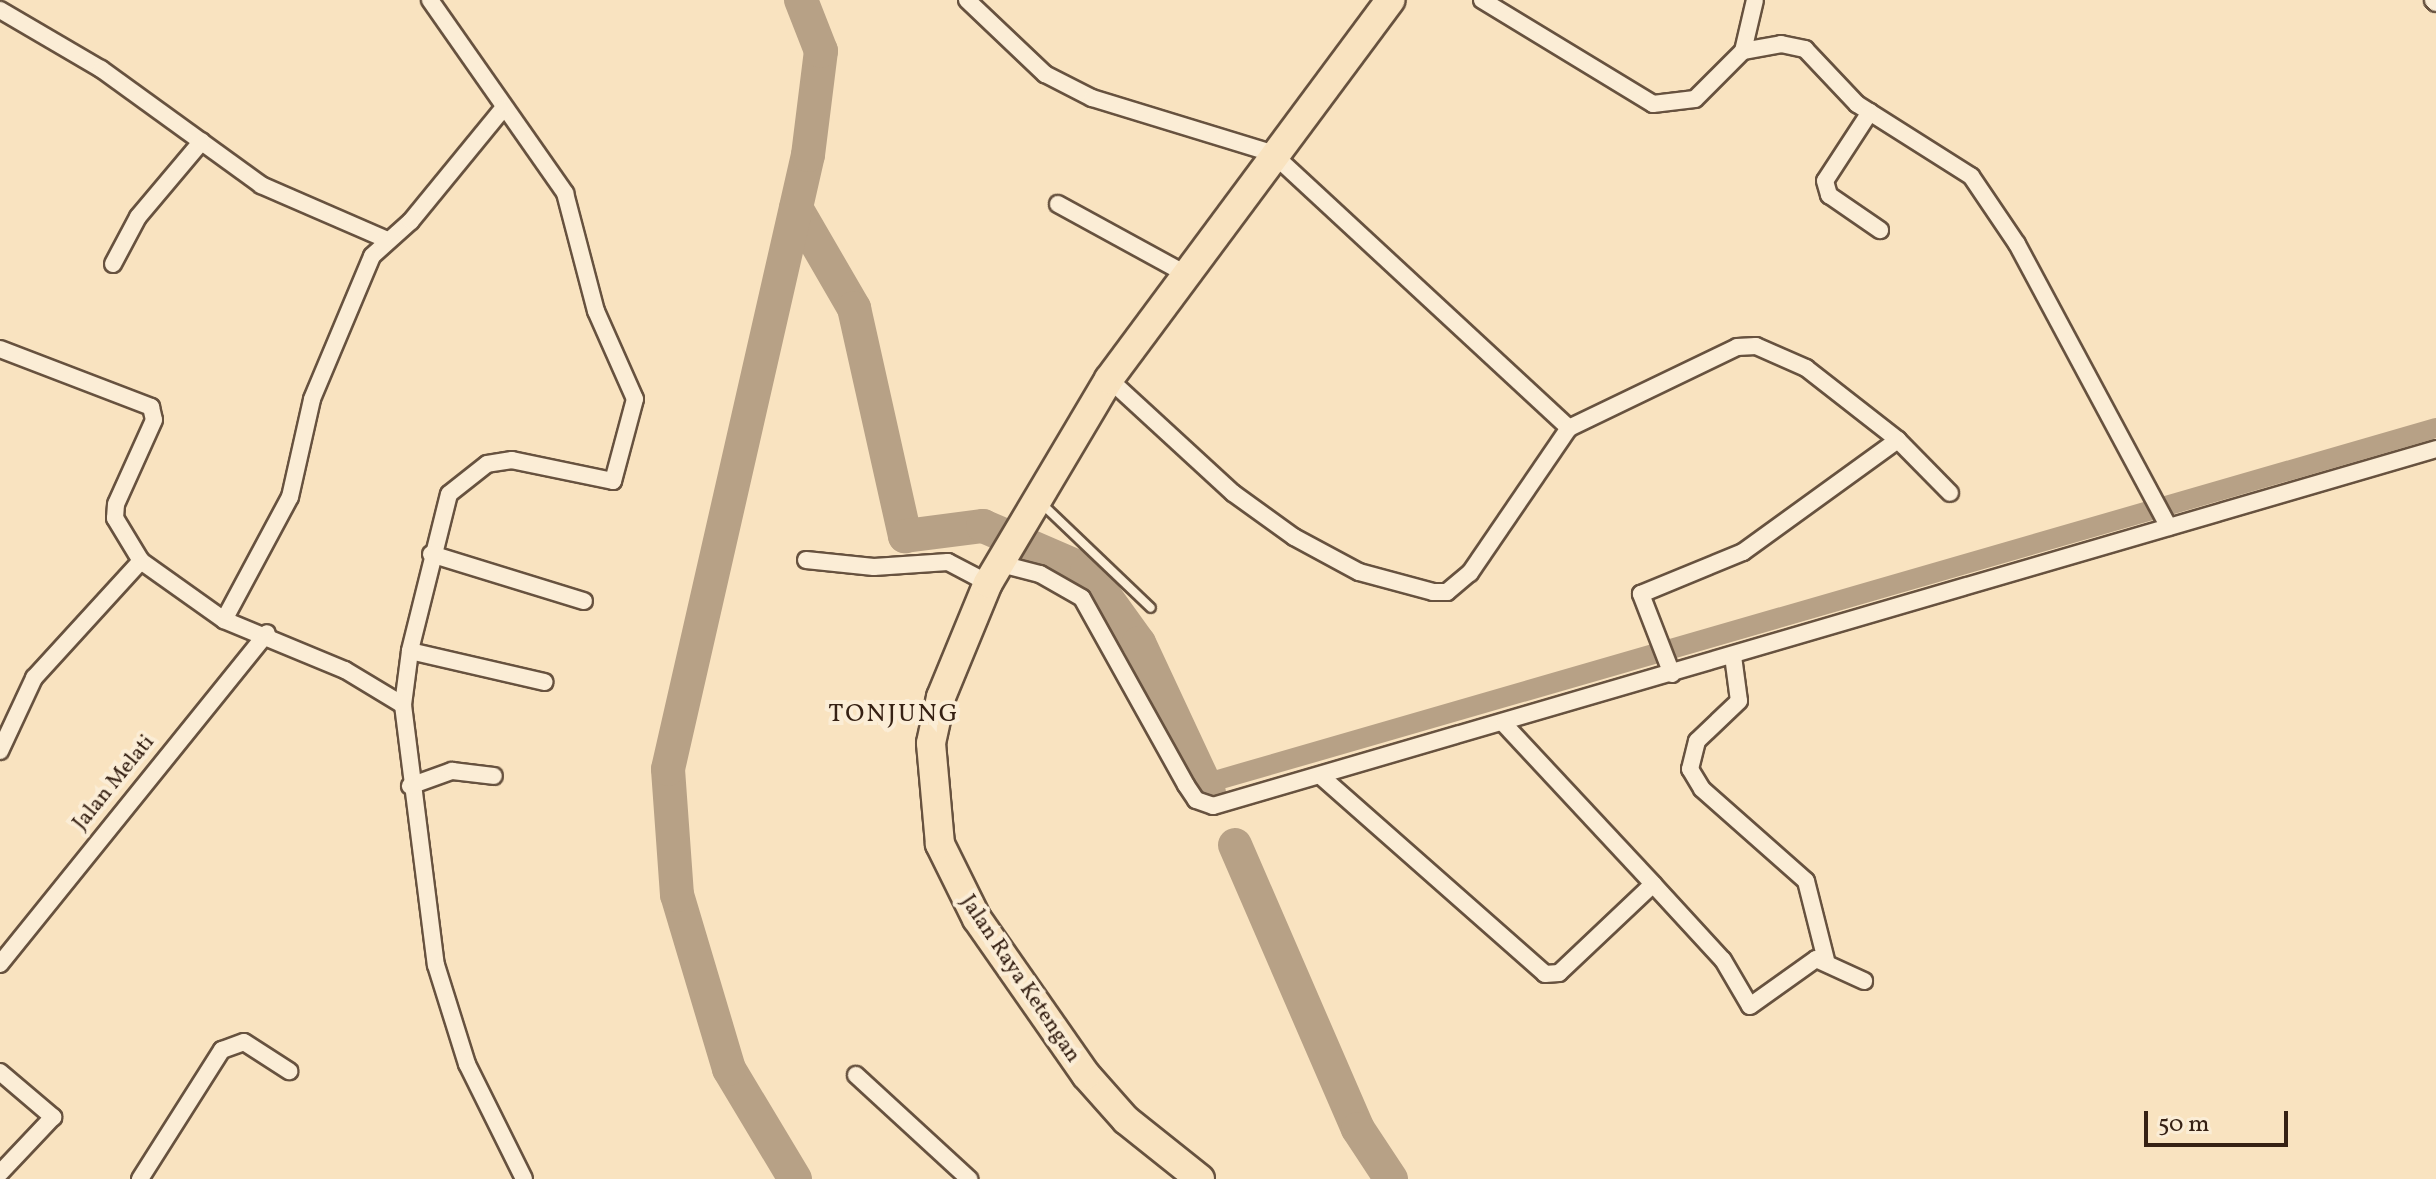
<!DOCTYPE html>
<html>
<head>
<meta charset="utf-8">
<style>
  body { margin:0 }
  #map { position:relative; width:2436px; height:1179px; overflow:hidden; background:#f9e3c0; font-family:Vollkorn,serif }
  div>[style] { position:absolute }
  .canal>* { height:20px; margin:-10px; padding:0 10px; transform-origin:10px; border-radius:10px; background:#b7a186 }
  .river>* { height:34px; margin:-17px; padding:0 17px; transform-origin:17px; border-radius:17px; background:#b7a186 }
  .roads { filter:drop-shadow(2px 0 #67523f) drop-shadow(-2px 0 #67523f) drop-shadow(0 2px #67523f) drop-shadow(0 -2px #67523f) }
  .lane>* { height:8px; margin:-4px; padding:0 4px; transform-origin:4px; border-radius:4px; background:#fbedd6 }
  .street>* { height:16px; margin:-8px; padding:0 8px; transform-origin:8px; border-radius:8px; background:#fbedd6 }
  .highway>* { height:28px; margin:-14px; padding:0 14px; transform-origin:14px; border-radius:14px; background:#f9e3c0 }
  span { translate:-50% -50%; white-space:nowrap; text-align:center; line-height:1.15; -webkit-text-stroke:8px #fbedd6; paint-order:stroke }
  .street-label { font-size:22px; color:#362114 }
  .quarter-label { font-size:26px; color:#362114; letter-spacing:2px }
  .scale { position:absolute; left:2144px; top:1111px; width:144px; height:36px; box-sizing:border-box; border:4px solid #362114; border-top:0; padding-left:10px; font-size:24px; line-height:28px; white-space:nowrap; color:#362114; -webkit-text-stroke:6px #fbedd6; paint-order:stroke }
</style>
</head>
<body>
<div id="map">
  <div class="canal">
    <div style="left:1204px;top:784px;width:1282px;rotate:-16.12deg"></div>
  </div>
  <div class="river">
    <div style="left:796px;top:208px;width:116px;rotate:59.9deg"></div>
    <div style="left:854px;top:308px;width:234px;rotate:77.4deg"></div>
    <div style="left:905px;top:536px;width:79px;rotate:-7.3deg"></div>
    <div style="left:983px;top:526px;width:113px;rotate:23.4deg"></div>
    <div style="left:1087px;top:571px;width:89px;rotate:54.2deg"></div>
    <div style="left:1139px;top:643px;width:166px;rotate:65deg"></div>
    <div style="left:1235px;top:845px;width:309px;rotate:66.6deg"></div>
    <div style="left:1358px;top:1129px;width:60px;rotate:56.6deg"></div>
    <div style="left:795px;top:1179px;width:128px;rotate:-121deg"></div>
    <div style="left:729px;top:1069px;width:182px;rotate:-106.6deg"></div>
    <div style="left:677px;top:895px;width:126px;rotate:-94.1deg"></div>
    <div style="left:668px;top:769px;width:630px;rotate:-77.16deg"></div>
    <div style="left:808px;top:155px;width:105px;rotate:-82.9deg"></div>
    <div style="left:821px;top:51px;width:55px;rotate:-111.4deg"></div>
  </div>
  <div class="roads">
    <div class="lane">
      <div style="left:1040px;top:502px;width:153px;rotate:43.7deg"></div>
    </div>
    <div class="street">
      <div style="left:430px;top:0;width:236px;rotate:55deg"></div>
      <div style="left:565px;top:193px;width:122px;rotate:75.3deg"></div>
      <div style="left:596px;top:311px;width:96px;rotate:66.1deg"></div>
      <div style="left:635px;top:399px;width:85px;rotate:105deg"></div>
      <div style="left:613px;top:481px;width:103px;rotate:-168.3deg"></div>
      <div style="left:512px;top:460px;width:25px;rotate:171deg"></div>
      <div style="left:487px;top:464px;width:48px;rotate:141.7deg"></div>
      <div style="left:449px;top:494px;width:162px;rotate:104deg"></div>
      <div style="left:410px;top:651px;width:54px;rotate:97.4deg"></div>
      <div style="left:403px;top:705px;width:262px;rotate:82.8deg"></div>
      <div style="left:436px;top:965px;width:104px;rotate:72.6deg"></div>
      <div style="left:467px;top:1064px;width:128px;rotate:63.6deg"></div>
      <div style="left:967px;top:0;width:108px;rotate:43.5deg"></div>
      <div style="left:1045px;top:74px;width:53px;rotate:27.1deg"></div>
      <div style="left:1092px;top:98px;width:188px;rotate:17deg"></div>
      <div style="left:1272px;top:153px;width:405px;rotate:42.8deg"></div>
      <div style="left:1482px;top:0;width:200px;rotate:31.3deg"></div>
      <div style="left:1653px;top:104px;width:42px;rotate:-6.8deg"></div>
      <div style="left:1695px;top:99px;width:68px;rotate:-45deg"></div>
      <div style="left:1743px;top:51px;width:39px;rotate:-10deg"></div>
      <div style="left:1781px;top:44px;width:25px;rotate:12deg"></div>
      <div style="left:1805px;top:49px;width:76px;rotate:46.6deg"></div>
      <div style="left:1857px;top:104px;width:135px;rotate:32.3deg"></div>
      <div style="left:1971px;top:176px;width:82px;rotate:55.9deg"></div>
      <div style="left:2017px;top:244px;width:321px;rotate:61.8deg"></div>
      <div style="left:2433px;top:0;width:4px;rotate:45deg"></div>
      <div style="left:0;top:10px;width:117px;rotate:30.3deg"></div>
      <div style="left:101px;top:69px;width:198px;rotate:35.9deg"></div>
      <div style="left:261px;top:185px;width:135px;rotate:23.5deg"></div>
      <div style="left:1743px;top:51px;width:52px;rotate:-76.8deg"></div>
      <div style="left:1870px;top:112px;width:82px;rotate:123.1deg"></div>
      <div style="left:1825px;top:181px;width:15px;rotate:74deg"></div>
      <div style="left:1829px;top:195px;width:62px;rotate:34.5deg"></div>
      <div style="left:1058px;top:204px;width:144px;rotate:28.7deg"></div>
      <div style="left:113px;top:264px;width:53px;rotate:-62deg"></div>
      <div style="left:138px;top:217px;width:99px;rotate:-49.9deg"></div>
      <div style="left:0;top:349px;width:162px;rotate:21deg"></div>
      <div style="left:151px;top:407px;width:13px;rotate:77deg"></div>
      <div style="left:154px;top:420px;width:92px;rotate:114.3deg"></div>
      <div style="left:116px;top:504px;width:14px;rotate:94deg"></div>
      <div style="left:115px;top:518px;width:50px;rotate:58.8deg"></div>
      <div style="left:141px;top:561px;width:102px;rotate:35.4deg"></div>
      <div style="left:224px;top:620px;width:131px;rotate:22.5deg"></div>
      <div style="left:345px;top:670px;width:68px;rotate:31.1deg"></div>
      <div style="left:1109px;top:379px;width:168px;rotate:42.6deg"></div>
      <div style="left:1233px;top:493px;width:75px;rotate:35.8deg"></div>
      <div style="left:1294px;top:537px;width:74px;rotate:28.3deg"></div>
      <div style="left:1359px;top:572px;width:77px;rotate:15.1deg"></div>
      <div style="left:1433px;top:592px;width:14px"></div>
      <div style="left:1447px;top:592px;width:30px;rotate:-40deg"></div>
      <div style="left:1470px;top:573px;width:176px;rotate:-55.7deg"></div>
      <div style="left:1569px;top:428px;width:187px;rotate:-25.7deg"></div>
      <div style="left:1737px;top:347px;width:19px;rotate:-3deg"></div>
      <div style="left:1756px;top:346px;width:55px;rotate:23.7deg"></div>
      <div style="left:1806px;top:368px;width:117px;rotate:38deg"></div>
      <div style="left:1898px;top:440px;width:74px;rotate:45.5deg"></div>
      <div style="left:431px;top:554px;width:160px;rotate:17.1deg"></div>
      <div style="left:806px;top:560px;width:68px;rotate:5.9deg"></div>
      <div style="left:874px;top:567px;width:74px;rotate:-3.9deg"></div>
      <div style="left:948px;top:562px;width:45px;rotate:27.7deg"></div>
      <div style="left:1001px;top:564px;width:40px;rotate:14.4deg"></div>
      <div style="left:1040px;top:574px;width:48px;rotate:29.7deg"></div>
      <div style="left:1082px;top:598px;width:214px;rotate:60.9deg"></div>
      <div style="left:1186px;top:785px;width:18px;rotate:56deg"></div>
      <div style="left:1196px;top:800px;width:18px;rotate:19deg"></div>
      <div style="left:1213px;top:806px;width:1274px;rotate:-16.27deg"></div>
      <div style="left:224px;top:620px;width:140px;rotate:-61.8deg"></div>
      <div style="left:290px;top:497px;width:100px;rotate:-77.3deg"></div>
      <div style="left:312px;top:399px;width:155px;rotate:-67.2deg"></div>
      <div style="left:372px;top:256px;width:52px;rotate:-41.9deg"></div>
      <div style="left:411px;top:221px;width:144px;rotate:-50.7deg"></div>
      <div style="left:410px;top:651px;width:138px;rotate:13deg"></div>
      <div style="left:1733px;top:656px;width:45px;rotate:82.4deg"></div>
      <div style="left:1739px;top:701px;width:58px;rotate:136.4deg"></div>
      <div style="left:1697px;top:741px;width:29px;rotate:104deg"></div>
      <div style="left:1690px;top:769px;width:23px;rotate:59deg"></div>
      <div style="left:1702px;top:789px;width:139px;rotate:41.5deg"></div>
      <div style="left:1806px;top:881px;width:81px;rotate:75.8deg"></div>
      <div style="left:1672px;top:674px;width:86px;rotate:-111.2deg"></div>
      <div style="left:1641px;top:594px;width:110px;rotate:-22.4deg"></div>
      <div style="left:1743px;top:552px;width:191px;rotate:-35.9deg"></div>
      <div style="left:1504px;top:724px;width:219px;rotate:47deg"></div>
      <div style="left:0;top:751px;width:81px;rotate:-65deg"></div>
      <div style="left:34px;top:678px;width:159px;rotate:-47.6deg"></div>
      <div style="left:1323px;top:778px;width:296px;rotate:41.4deg"></div>
      <div style="left:1545px;top:974px;width:14px;rotate:-4deg"></div>
      <div style="left:1559px;top:973px;width:129px;rotate:-43.4deg"></div>
      <div style="left:1653px;top:884px;width:103px;rotate:47.4deg"></div>
      <div style="left:1723px;top:960px;width:53px;rotate:59.6deg"></div>
      <div style="left:1750px;top:1006px;width:81px;rotate:-35.5deg"></div>
      <div style="left:1816px;top:959px;width:53px;rotate:24.6deg"></div>
      <div style="left:410px;top:786px;width:45px;rotate:-19.7deg"></div>
      <div style="left:452px;top:771px;width:42px;rotate:6.8deg"></div>
      <div style="left:0;top:964px;width:425px;rotate:-51.1deg"></div>
      <div style="left:0;top:1072px;width:70px;rotate:40.3deg"></div>
      <div style="left:53px;top:1117px;width:77px;rotate:133.4deg"></div>
      <div style="left:856px;top:1075px;width:154px;rotate:42.6deg"></div>
      <div style="left:140px;top:1179px;width:153px;rotate:-57.6deg"></div>
      <div style="left:222px;top:1050px;width:23px;rotate:-20deg"></div>
      <div style="left:244px;top:1042px;width:54px;rotate:32.8deg"></div>
    </div>
    <div class="highway">
      <div style="left:1200px;top:1179px;width:95px;rotate:-141.4deg"></div>
      <div style="left:1126px;top:1120px;width:60px;rotate:-131.6deg"></div>
      <div style="left:1086px;top:1075px;width:190px;rotate:-124.9deg"></div>
      <div style="left:977px;top:919px;width:84px;rotate:-116.3deg"></div>
      <div style="left:940px;top:844px;width:101px;rotate:-95.1deg"></div>
      <div style="left:931px;top:743px;width:47px;rotate:-77.7deg"></div>
      <div style="left:941px;top:697px;width:123px;rotate:-67.6deg"></div>
      <div style="left:988px;top:583px;width:237px;rotate:-59.3deg"></div>
      <div style="left:1109px;top:379px;width:472px;rotate:-53.4deg"></div>
    </div>
  </div>
  <div class="street-label">
    <span style="left:114px;top:783px;rotate:-51deg">Jalan Melati</span>
    <span style="left:1020px;top:979px;rotate:56deg">Jalan Raya Ketengan</span>
  </div>
  <div class="quarter-label">
    <span style="left:894px;top:715px">TONJUNG</span>
  </div>
  <div class="scale">50 m</div>
</div>
</body>
</html>
